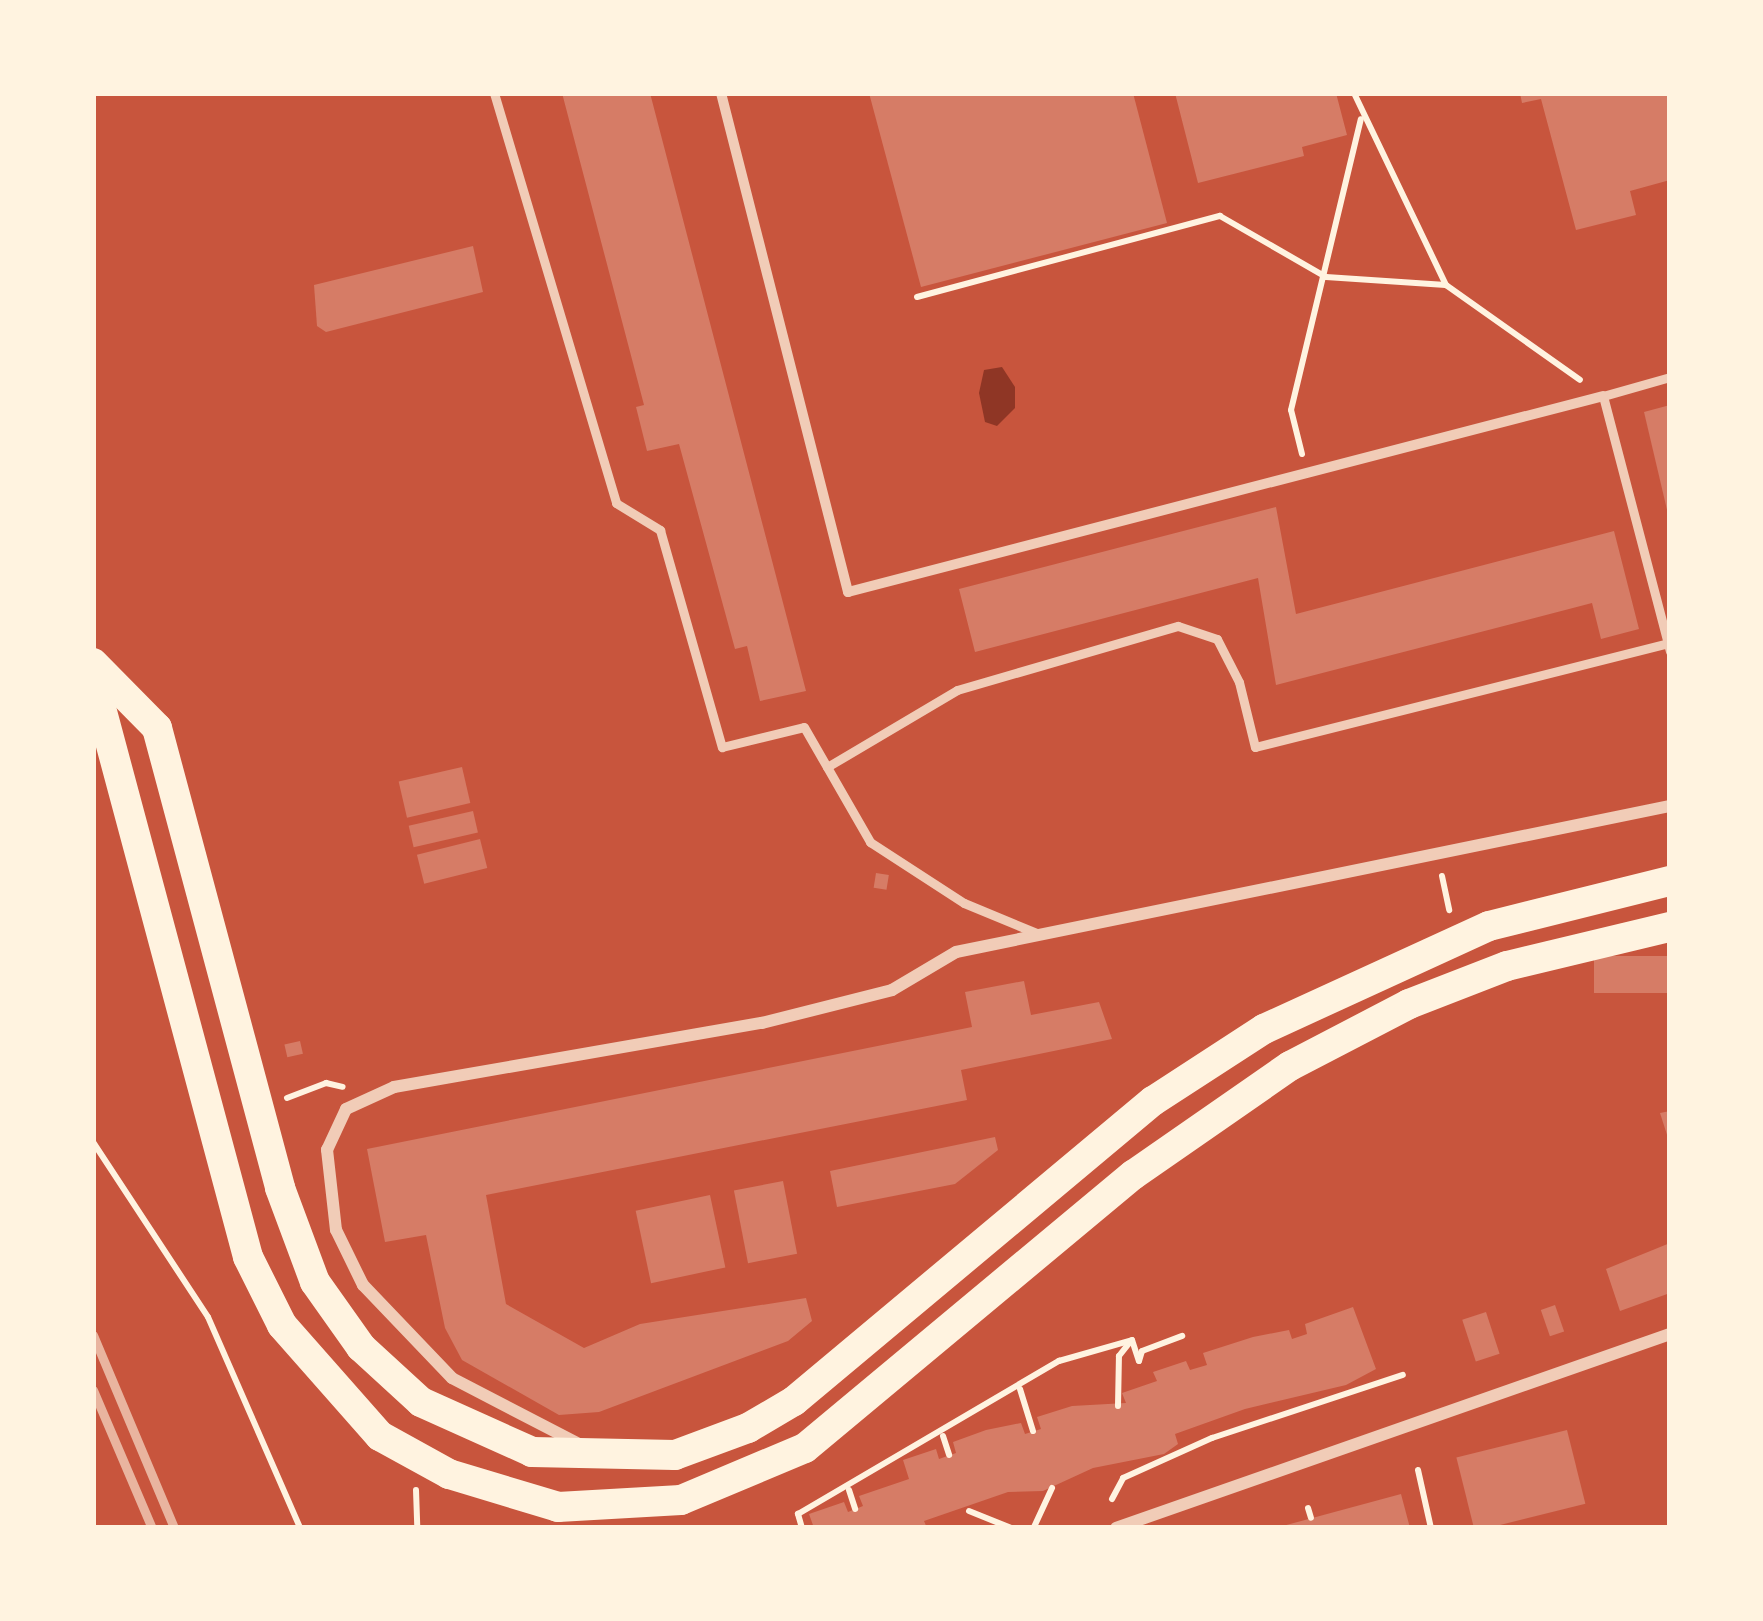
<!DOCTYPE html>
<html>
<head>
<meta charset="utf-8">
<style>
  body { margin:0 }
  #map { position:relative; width:1763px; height:1621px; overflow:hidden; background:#c8553d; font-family:"Open Sans",sans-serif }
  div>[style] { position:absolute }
  .water>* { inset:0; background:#8f3625 }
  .building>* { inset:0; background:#d67c66; transform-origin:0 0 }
  .path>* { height:6px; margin:-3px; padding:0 3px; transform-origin:3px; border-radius:3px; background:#fff3e0 }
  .service>* { height:9px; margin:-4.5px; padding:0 4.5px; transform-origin:4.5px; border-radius:4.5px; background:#f1ccb7 }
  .pedestrian>* { height:10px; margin:-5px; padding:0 5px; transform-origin:5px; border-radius:5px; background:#f1ccb7 }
  .minor>* { height:12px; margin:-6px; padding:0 6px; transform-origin:6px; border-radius:6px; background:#f1ccb7 }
  .primary>* { height:30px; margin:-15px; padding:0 15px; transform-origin:15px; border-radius:15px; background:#fff3e0 }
  .rail>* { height:9px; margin:-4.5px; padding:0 4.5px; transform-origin:4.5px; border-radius:4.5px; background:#e9b49f }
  span { translate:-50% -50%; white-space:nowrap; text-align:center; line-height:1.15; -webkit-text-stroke:12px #fff3e0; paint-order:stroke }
  .frame { position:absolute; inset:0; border:96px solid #fff3e0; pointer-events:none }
</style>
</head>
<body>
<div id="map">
  <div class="water">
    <div style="clip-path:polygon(1002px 367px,1015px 387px,1015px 408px,997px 426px,985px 422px,979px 393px,984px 370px)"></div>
  </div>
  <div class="building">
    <div style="clip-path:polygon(562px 93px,650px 93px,806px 691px,760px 701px,747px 646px,735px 649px,679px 444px,647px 451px,636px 407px,644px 405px)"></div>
    <div style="clip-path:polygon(869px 93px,1133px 93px,1167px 223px,921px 287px)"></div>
    <div style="clip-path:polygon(1175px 93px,1336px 93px,1347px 135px,1302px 147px,1304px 156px,1198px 183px)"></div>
    <div style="clip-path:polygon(1520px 93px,1670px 93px,1670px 180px,1630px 191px,1636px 215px,1576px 230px,1541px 99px,1522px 103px)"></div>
    <div style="clip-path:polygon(473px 246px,483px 292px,326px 332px,317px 326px,314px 285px)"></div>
    <div style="clip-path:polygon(1670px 405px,1670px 514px,1668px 514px,1644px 412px)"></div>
    <div style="clip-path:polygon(1276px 507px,1296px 614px,1614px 531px,1639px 629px,1601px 639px,1592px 603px,1276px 685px,1258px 578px,975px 652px,959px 589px)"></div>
    <div style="left:462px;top:767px;width:37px;height:65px;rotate:77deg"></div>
    <div style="left:473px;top:811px;width:22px;height:66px;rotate:77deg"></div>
    <div style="left:480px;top:839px;width:30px;height:65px;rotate:76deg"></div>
    <div style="left:876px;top:873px;width:13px;height:15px;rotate:9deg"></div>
    <div style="left:1670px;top:956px;width:37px;height:76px;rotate:90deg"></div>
    <div style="clip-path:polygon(1024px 981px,1031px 1015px,1099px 1002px,1112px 1039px,961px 1070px,967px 1100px,486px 1195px,506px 1304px,584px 1348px,640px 1324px,806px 1298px,812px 1321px,788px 1341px,599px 1412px,559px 1415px,462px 1360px,445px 1328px,426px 1235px,385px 1242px,367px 1149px,972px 1027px,965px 992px)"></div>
    <div style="left:300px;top:1041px;width:13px;height:16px;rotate:77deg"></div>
    <div style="clip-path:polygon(1670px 1111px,1670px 1141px,1669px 1141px,1660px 1113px)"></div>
    <div style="clip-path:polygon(995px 1137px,998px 1150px,955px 1184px,837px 1207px,830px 1171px)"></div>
    <div style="left:783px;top:1181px;width:74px;height:50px;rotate:79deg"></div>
    <div style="left:710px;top:1195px;width:74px;height:76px;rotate:78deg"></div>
    <div style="clip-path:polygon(1670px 1243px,1670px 1293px,1620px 1311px,1606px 1269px)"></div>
    <div style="left:1555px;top:1305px;width:28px;height:15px;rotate:71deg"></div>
    <div style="clip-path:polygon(1353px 1307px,1376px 1369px,1346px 1385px,1245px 1409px,1175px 1434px,1178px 1444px,1164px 1454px,1093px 1468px,1043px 1491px,1008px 1492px,924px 1521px,927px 1528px,814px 1528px,809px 1514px,844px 1502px,848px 1512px,863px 1506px,859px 1496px,909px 1479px,903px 1460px,936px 1449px,939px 1459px,956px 1453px,953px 1442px,986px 1430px,1021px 1423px,1025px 1434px,1041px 1429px,1037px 1417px,1072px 1406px,1126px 1403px,1122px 1393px,1157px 1381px,1153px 1372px,1186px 1361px,1190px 1370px,1207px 1365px,1203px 1353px,1253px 1337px,1289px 1330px,1292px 1339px,1307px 1334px,1305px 1324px)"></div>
    <div style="left:1486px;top:1312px;width:44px;height:25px;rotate:72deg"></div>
    <div style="left:1567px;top:1430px;width:76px;height:114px;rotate:76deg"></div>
    <div style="clip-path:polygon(1401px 1494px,1410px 1528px,1279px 1528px,1279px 1527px)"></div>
  </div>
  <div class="path">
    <div style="left:1354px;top:93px;width:213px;rotate:64.4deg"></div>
    <div style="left:917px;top:297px;width:314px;rotate:-15deg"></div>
    <div style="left:1220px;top:216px;width:122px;rotate:29.9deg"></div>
    <div style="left:1326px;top:277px;width:120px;rotate:3.8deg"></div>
    <div style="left:1446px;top:285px;width:164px;rotate:35.3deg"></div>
    <div style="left:93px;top:387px;width:6px;rotate:90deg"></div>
    <div style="left:1302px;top:454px;width:45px;rotate:-104deg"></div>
    <div style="left:1291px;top:410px;width:299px;rotate:-76.5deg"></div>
    <div style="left:1442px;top:876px;width:35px;rotate:78deg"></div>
    <div style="left:287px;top:1098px;width:42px;rotate:-21deg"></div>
    <div style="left:326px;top:1083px;width:17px;rotate:13deg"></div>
    <div style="left:93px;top:1142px;width:209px;rotate:56.7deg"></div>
    <div style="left:208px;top:1317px;width:230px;rotate:66.4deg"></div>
    <div style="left:1020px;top:1389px;width:44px;rotate:72.8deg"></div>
    <div style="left:1118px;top:1406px;width:50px;rotate:-88.9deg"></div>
    <div style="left:1119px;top:1356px;width:18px;rotate:-52deg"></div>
    <div style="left:943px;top:1436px;width:20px;rotate:72deg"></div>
    <div style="left:1418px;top:1470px;width:59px;rotate:77.4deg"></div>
    <div style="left:416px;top:1490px;width:38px;rotate:88deg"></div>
    <div style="left:849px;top:1490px;width:20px;rotate:72deg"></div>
    <div style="left:1112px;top:1499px;width:24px;rotate:-62deg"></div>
    <div style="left:1123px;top:1478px;width:98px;rotate:-24.2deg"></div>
    <div style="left:1212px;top:1438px;width:201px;rotate:-18.3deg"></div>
    <div style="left:1308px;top:1508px;width:10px;rotate:73deg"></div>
    <div style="left:969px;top:1511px;width:45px;rotate:22deg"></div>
    <div style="left:1034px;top:1527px;width:43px;rotate:-65.2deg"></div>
    <div style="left:802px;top:1528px;width:15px;rotate:-106deg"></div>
    <div style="left:798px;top:1514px;width:303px;rotate:-30.4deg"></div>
    <div style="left:1059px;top:1361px;width:76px;rotate:-16deg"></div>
    <div style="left:1132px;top:1340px;width:22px;rotate:72deg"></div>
    <div style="left:1139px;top:1361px;width:10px;rotate:-73deg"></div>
    <div style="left:1142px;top:1351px;width:43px;rotate:-20.6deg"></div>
  </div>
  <div class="service">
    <div style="left:494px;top:93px;width:428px;rotate:73.4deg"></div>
    <div style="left:616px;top:503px;width:52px;rotate:31.5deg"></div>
    <div style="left:660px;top:530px;width:226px;rotate:74.1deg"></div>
    <div style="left:722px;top:747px;width:84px;rotate:-13.7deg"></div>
    <div style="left:804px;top:727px;width:133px;rotate:60.1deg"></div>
    <div style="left:870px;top:842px;width:112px;rotate:33deg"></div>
    <div style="left:964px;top:903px;width:81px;rotate:22.5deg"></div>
    <div style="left:1670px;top:377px;width:70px;rotate:164.2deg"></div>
    <div style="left:1603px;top:396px;width:264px;rotate:75.3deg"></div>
    <div style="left:827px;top:767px;width:151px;rotate:-30.6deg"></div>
    <div style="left:957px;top:690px;width:230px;rotate:-16.2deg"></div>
    <div style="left:1178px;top:626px;width:41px;rotate:18.4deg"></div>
    <div style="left:1217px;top:639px;width:48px;rotate:62.9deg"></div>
    <div style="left:1239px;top:682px;width:67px;rotate:76.2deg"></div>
    <div style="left:1255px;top:747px;width:426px;rotate:-14.1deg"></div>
  </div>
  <div class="pedestrian">
    <div style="left:721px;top:93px;width:515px;rotate:75.72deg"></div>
    <div style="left:848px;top:592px;width:780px;rotate:-14.55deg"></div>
  </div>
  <div class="minor">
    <div style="left:581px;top:1445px;width:145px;rotate:-152.6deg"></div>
    <div style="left:452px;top:1378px;width:129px;rotate:-133.7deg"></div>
    <div style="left:363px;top:1285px;width:61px;rotate:-116.1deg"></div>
    <div style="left:336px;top:1230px;width:81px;rotate:-96.4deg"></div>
    <div style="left:327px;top:1150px;width:45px;rotate:-65.1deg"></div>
    <div style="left:346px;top:1109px;width:53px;rotate:-24.6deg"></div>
    <div style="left:394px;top:1087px;width:374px;rotate:-9.9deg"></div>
    <div style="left:762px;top:1023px;width:134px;rotate:-14.2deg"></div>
    <div style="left:892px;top:990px;width:74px;rotate:-30.7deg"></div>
    <div style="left:956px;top:952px;width:729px;rotate:-11.56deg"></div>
    <div style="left:1116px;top:1528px;width:587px;rotate:-19.3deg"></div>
  </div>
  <div class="primary">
    <div style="left:93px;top:663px;width:91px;rotate:45.4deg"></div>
    <div style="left:157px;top:728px;width:476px;rotate:75deg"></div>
    <div style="left:280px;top:1188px;width:100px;rotate:69.6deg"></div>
    <div style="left:315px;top:1282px;width:80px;rotate:54.7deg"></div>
    <div style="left:361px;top:1347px;width:81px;rotate:42.5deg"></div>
    <div style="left:421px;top:1402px;width:122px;rotate:24.2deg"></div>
    <div style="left:532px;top:1452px;width:143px;rotate:1.2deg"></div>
    <div style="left:675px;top:1455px;width:78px;rotate:-20.3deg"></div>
    <div style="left:748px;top:1428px;width:53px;rotate:-30.4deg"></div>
    <div style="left:794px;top:1401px;width:468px;rotate:-39.9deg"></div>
    <div style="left:1153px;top:1101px;width:132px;rotate:-33deg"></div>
    <div style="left:1264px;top:1029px;width:247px;rotate:-24.6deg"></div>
    <div style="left:1489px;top:926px;width:187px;rotate:-14deg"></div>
    <div style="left:93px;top:678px;width:599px;rotate:75.01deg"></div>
    <div style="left:248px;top:1257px;width:76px;rotate:63.4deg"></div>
    <div style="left:282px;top:1325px;width:148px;rotate:48.6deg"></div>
    <div style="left:380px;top:1436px;width:79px;rotate:28.8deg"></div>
    <div style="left:449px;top:1474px;width:114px;rotate:16.8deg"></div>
    <div style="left:558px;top:1507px;width:123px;rotate:-3.3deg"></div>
    <div style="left:681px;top:1500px;width:134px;rotate:-22.8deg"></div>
    <div style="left:805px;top:1448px;width:427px;rotate:-39.8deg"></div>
    <div style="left:1133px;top:1175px;width:191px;rotate:-34.8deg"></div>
    <div style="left:1290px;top:1066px;width:134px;rotate:-27.5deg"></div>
    <div style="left:1409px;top:1004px;width:105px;rotate:-21.2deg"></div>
    <div style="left:1507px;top:966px;width:168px;rotate:-13.5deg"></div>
  </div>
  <div class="rail">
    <div style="left:93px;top:1335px;width:209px;rotate:67.2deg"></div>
    <div style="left:93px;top:1390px;width:150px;rotate:66.9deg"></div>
  </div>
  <div class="frame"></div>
</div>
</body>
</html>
